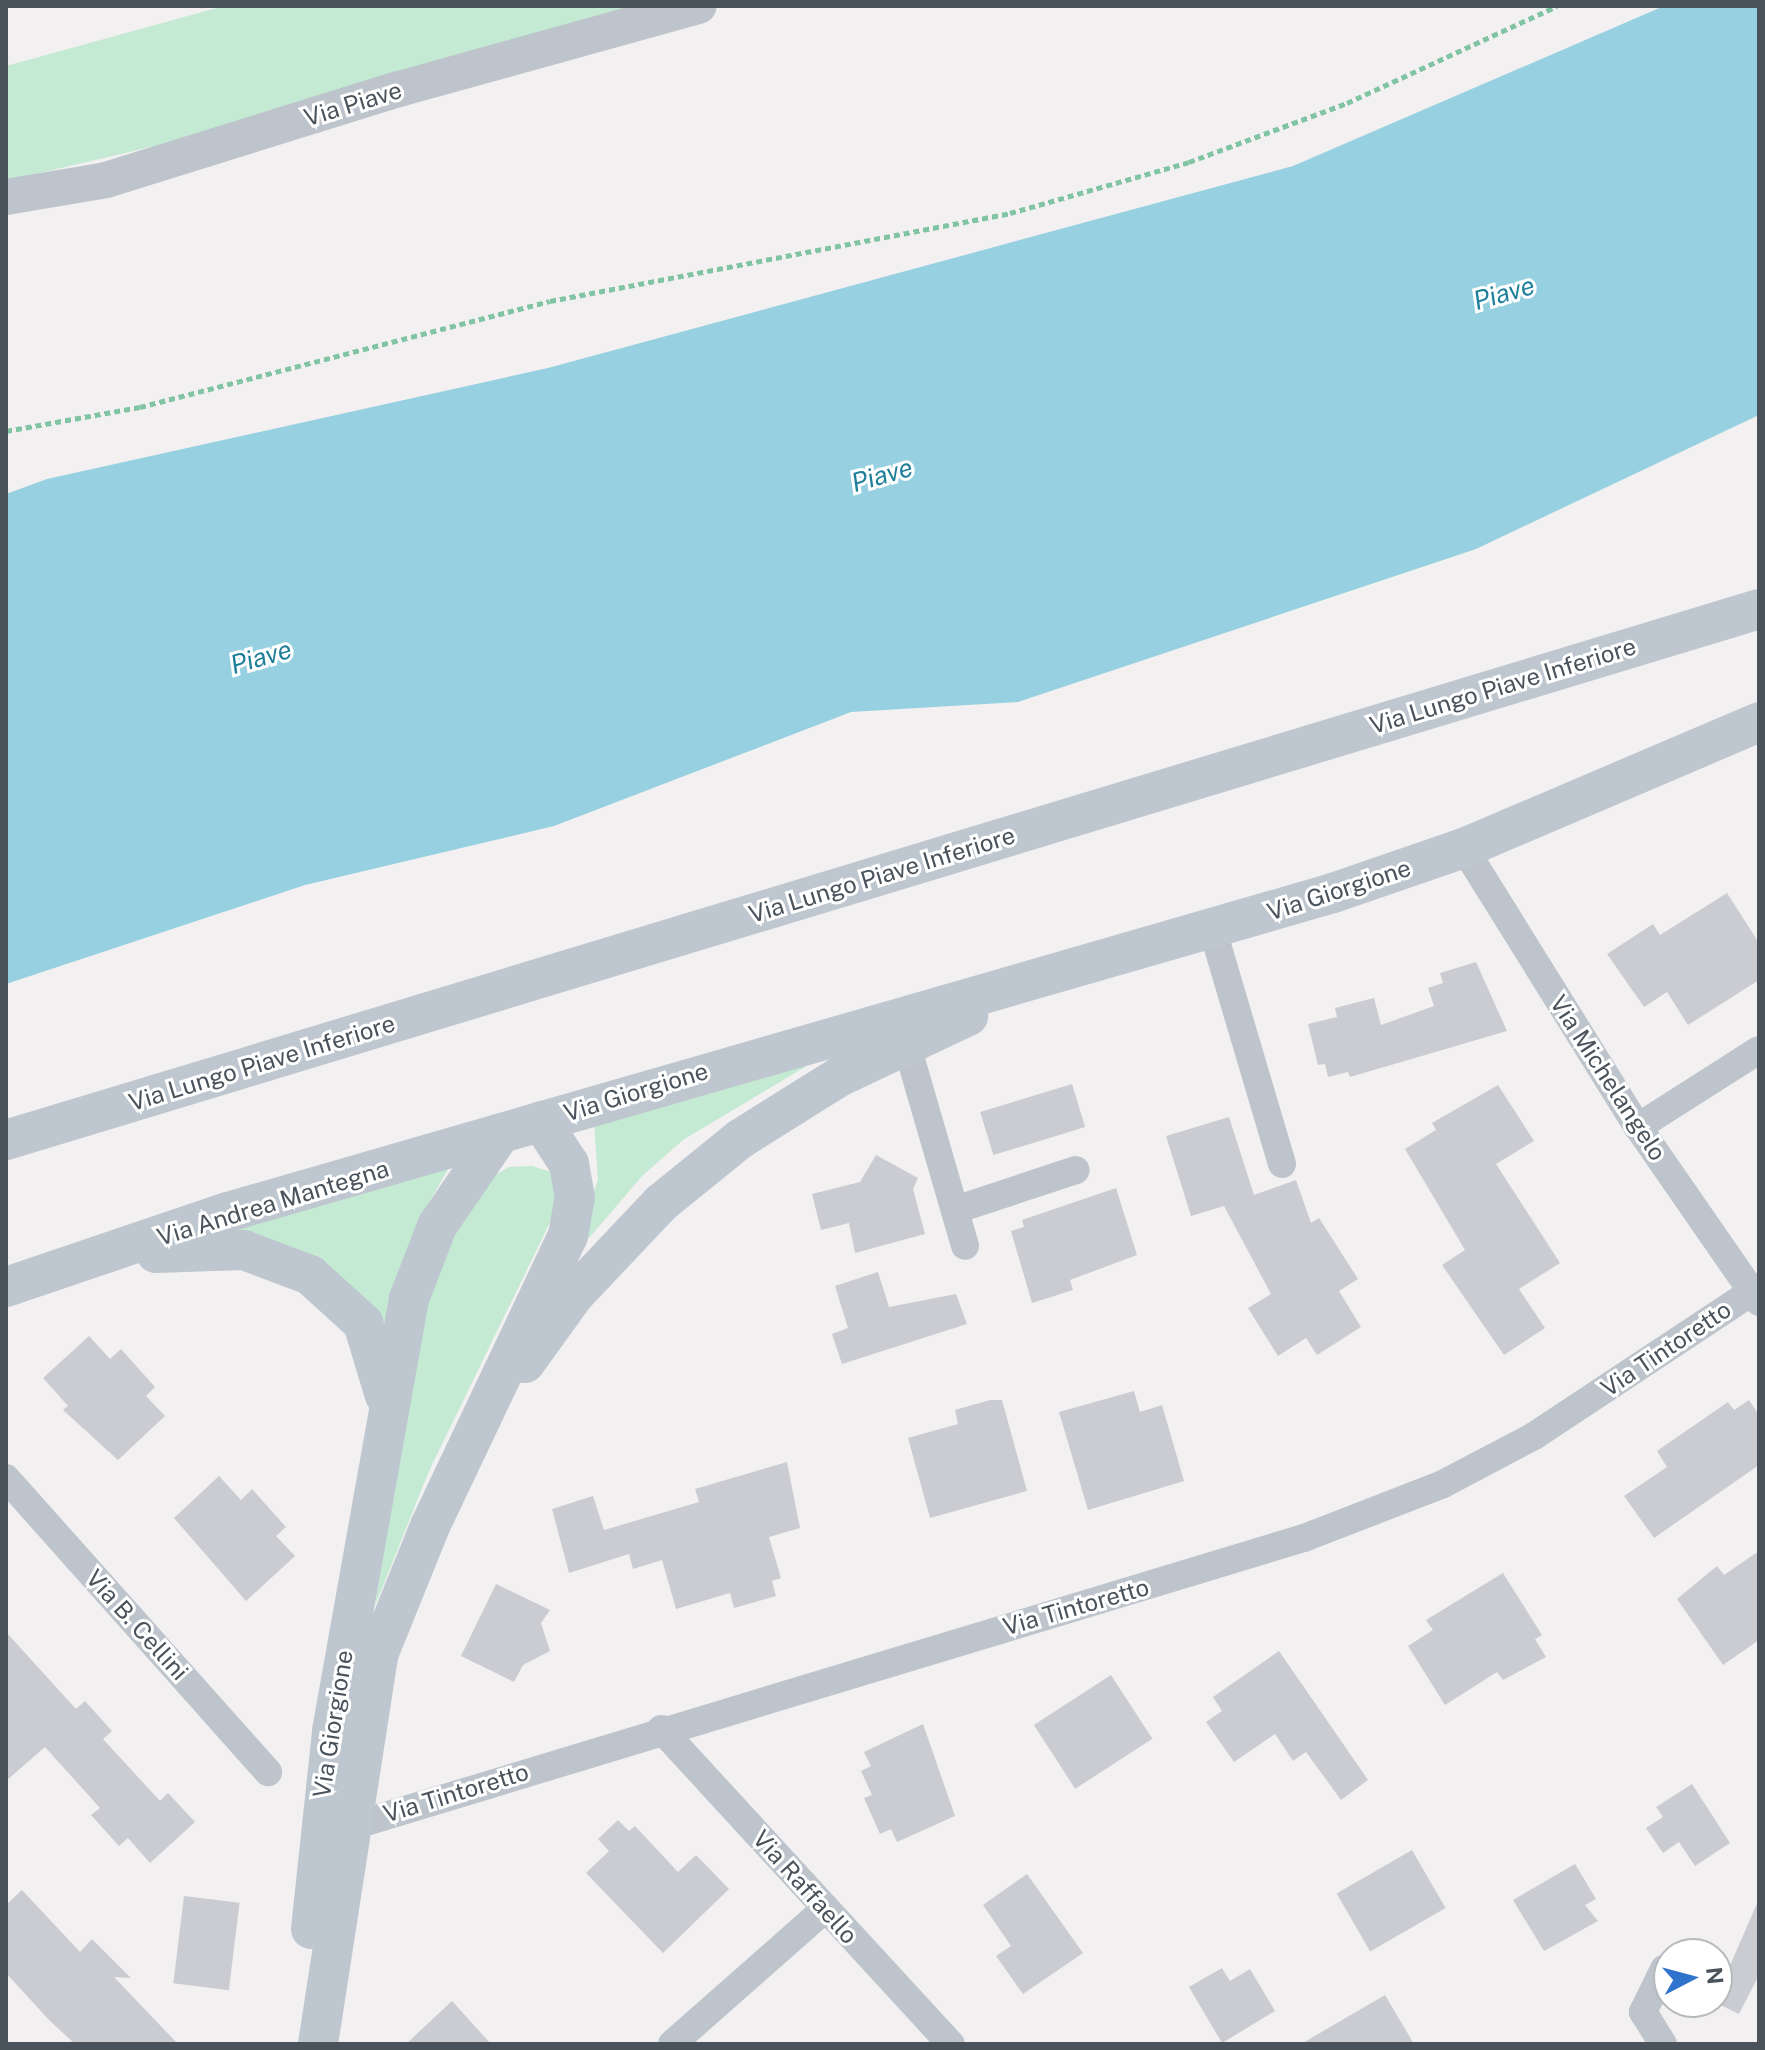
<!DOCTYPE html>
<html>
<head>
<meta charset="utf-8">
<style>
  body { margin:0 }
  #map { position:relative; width:1765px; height:2050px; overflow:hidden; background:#f2f0f0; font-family:"Public Sans",sans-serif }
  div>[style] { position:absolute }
  .green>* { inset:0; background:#c4ead3 }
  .water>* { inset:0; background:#97d1e1 }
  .building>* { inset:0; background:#cbccd2; transform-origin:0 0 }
  .path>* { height:5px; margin-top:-2.5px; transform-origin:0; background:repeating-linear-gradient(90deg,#80c4a3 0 6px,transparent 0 10px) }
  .minor>* { height:28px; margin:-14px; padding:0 14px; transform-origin:14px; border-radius:14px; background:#bdc4cb }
  .tertiary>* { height:36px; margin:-18px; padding:0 18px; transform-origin:18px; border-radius:18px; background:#bdc4cb }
  .secondary>* { height:40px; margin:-20px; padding:0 20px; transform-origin:20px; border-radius:20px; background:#bec6cf }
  span { translate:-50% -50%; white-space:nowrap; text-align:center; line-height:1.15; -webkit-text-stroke:6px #fff; paint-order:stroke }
  .street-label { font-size:24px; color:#4a535b }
  .water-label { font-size:26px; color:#1e7f9a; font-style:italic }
  .frame { position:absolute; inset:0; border:8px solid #4a535b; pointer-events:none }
  .north { position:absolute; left:1653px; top:1938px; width:80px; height:80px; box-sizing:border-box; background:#fff; border:2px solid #b7babd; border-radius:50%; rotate:84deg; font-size:22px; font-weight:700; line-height:32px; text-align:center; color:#4a535b }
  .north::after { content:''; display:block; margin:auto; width:28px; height:36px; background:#3073cc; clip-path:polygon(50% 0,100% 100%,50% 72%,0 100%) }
</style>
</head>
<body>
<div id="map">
  <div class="green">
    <div style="clip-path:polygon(224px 6px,644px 6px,172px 142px,6px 181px,6px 66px)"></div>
    <div style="clip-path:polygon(803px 1059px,805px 1067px,683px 1140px,642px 1176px,589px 1238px,580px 1236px,598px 1179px,594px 1122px)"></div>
    <div style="clip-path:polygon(451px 1164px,420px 1218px,385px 1342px,230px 1230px)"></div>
    <div style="clip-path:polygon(532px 1166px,551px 1172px,558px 1206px,429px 1471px,375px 1606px,429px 1272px,488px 1179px,509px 1167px)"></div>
  </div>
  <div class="water">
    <div style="clip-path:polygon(1664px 6px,1759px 6px,1759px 415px,1476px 549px,1018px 702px,851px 712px,554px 826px,305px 885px,6px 984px,6px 494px,47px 479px,548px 368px,1293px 166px)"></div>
  </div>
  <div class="building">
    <div style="clip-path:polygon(1727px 893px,1759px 943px,1759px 980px,1688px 1025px,1667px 992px,1644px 1007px,1607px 954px,1653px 924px,1660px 935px)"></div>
    <div style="clip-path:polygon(1476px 962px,1507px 1031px,1350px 1077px,1348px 1072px,1328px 1077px,1325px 1064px,1318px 1065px,1308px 1024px,1337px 1017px,1335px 1008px,1374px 998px,1381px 1025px,1434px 1006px,1428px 988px,1443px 983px,1440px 973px)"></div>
    <div style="left:1072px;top:1084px;width:45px;height:96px;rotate:73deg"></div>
    <div style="clip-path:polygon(1498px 1085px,1534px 1141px,1496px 1164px,1560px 1263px,1519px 1289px,1545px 1328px,1504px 1355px,1442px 1265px,1465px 1250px,1405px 1149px,1436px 1130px,1432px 1123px)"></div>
    <div style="clip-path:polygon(1229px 1117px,1254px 1195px,1296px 1180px,1311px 1223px,1319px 1218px,1358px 1279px,1339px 1291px,1361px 1327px,1317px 1355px,1306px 1338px,1278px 1356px,1248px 1308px,1271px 1294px,1224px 1206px,1191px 1216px,1166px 1136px)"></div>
    <div style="clip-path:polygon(876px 1155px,918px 1178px,913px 1189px,925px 1234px,855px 1253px,849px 1223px,821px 1230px,812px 1194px,860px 1182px)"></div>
    <div style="clip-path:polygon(1116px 1188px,1137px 1255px,1070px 1280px,1073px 1290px,1032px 1303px,1011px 1231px,1024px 1227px,1022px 1220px)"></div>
    <div style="clip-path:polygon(878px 1272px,889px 1307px,956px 1294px,967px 1324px,842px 1364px,832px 1334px,848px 1328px,835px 1286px)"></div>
    <div style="clip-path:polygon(89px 1336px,110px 1359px,121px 1349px,155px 1387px,146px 1396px,165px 1416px,118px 1460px,63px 1410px,68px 1406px,43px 1378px)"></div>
    <div style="clip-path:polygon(1134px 1391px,1140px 1412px,1162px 1405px,1184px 1481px,1088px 1510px,1059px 1412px)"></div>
    <div style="clip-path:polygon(990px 1400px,1002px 1400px,1027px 1491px,930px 1518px,908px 1438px,958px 1424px,955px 1410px)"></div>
    <div style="clip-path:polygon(1749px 1400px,1759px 1415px,1759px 1465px,1654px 1538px,1624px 1496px,1667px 1467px,1657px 1451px,1728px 1402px,1734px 1410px)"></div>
    <div style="clip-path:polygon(787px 1462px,800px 1528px,769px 1537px,781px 1578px,772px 1581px,776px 1596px,734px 1608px,730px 1593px,676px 1609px,662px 1560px,633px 1569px,629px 1554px,569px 1573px,552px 1509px,593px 1496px,604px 1530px,699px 1502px,695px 1489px)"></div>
    <div style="clip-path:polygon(219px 1476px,241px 1500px,252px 1489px,286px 1527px,276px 1536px,295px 1556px,246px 1601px,174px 1518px)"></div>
    <div style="clip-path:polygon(1759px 1551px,1759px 1640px,1723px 1665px,1677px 1599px,1717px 1566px,1724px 1575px)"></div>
    <div style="clip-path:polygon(1503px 1573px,1542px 1635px,1535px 1639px,1546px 1657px,1503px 1680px,1497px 1672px,1445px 1705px,1408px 1646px,1433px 1630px,1426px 1620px)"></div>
    <div style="clip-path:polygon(496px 1584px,550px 1610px,541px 1623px,550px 1651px,523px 1665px,514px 1682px,461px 1656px)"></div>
    <div style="clip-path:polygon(6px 1632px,76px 1709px,85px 1701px,112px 1731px,103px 1739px,160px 1801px,168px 1793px,195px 1822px,150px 1863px,128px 1838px,119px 1846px,91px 1815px,100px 1808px,45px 1747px,6px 1781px)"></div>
    <div style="clip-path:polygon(1279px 1651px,1368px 1780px,1341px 1800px,1306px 1752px,1293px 1761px,1275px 1734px,1234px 1762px,1206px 1722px,1222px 1711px,1213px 1697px)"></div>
    <div style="left:1111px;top:1675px;width:76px;height:92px;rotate:57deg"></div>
    <div style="clip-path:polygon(923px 1724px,955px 1816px,897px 1842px,891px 1829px,880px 1834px,864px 1798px,872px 1795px,861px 1771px,871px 1766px,864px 1752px)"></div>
    <div style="clip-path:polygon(1692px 1784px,1730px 1843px,1695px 1866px,1679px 1842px,1663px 1853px,1646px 1828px,1663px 1817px,1656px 1807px)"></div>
    <div style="clip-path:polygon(618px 1820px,629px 1831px,635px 1826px,678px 1872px,696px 1855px,729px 1889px,663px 1953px,586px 1873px,609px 1851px,598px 1839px)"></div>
    <div style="left:1412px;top:1850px;width:67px;height:87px;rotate:60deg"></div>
    <div style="clip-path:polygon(1575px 1864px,1596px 1899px,1585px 1905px,1598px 1921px,1544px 1951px,1513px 1900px)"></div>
    <div style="clip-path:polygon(1027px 1874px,1083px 1953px,1023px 1994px,996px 1956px,1011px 1946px,983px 1905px)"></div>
    <div style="clip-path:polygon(22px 1890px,80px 1952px,92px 1939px,131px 1978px,114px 1977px,178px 2044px,75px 2044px,49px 2020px,6px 1973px,6px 1905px)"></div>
    <div style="left:184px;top:1896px;width:56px;height:88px;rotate:7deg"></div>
    <div style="clip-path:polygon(1759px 1899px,1759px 1975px,1739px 2014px,1714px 2002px)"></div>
    <div style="clip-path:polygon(1222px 1968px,1230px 1981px,1250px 1969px,1275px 2011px,1222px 2043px,1189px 1987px)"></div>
    <div style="clip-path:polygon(1385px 1995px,1414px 2044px,1301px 2044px)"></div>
    <div style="clip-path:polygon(452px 2001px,491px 2044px,406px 2044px)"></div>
  </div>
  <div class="path">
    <div style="left:6px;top:431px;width:136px;rotate:-10.2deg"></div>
    <div style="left:140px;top:407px;width:423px;rotate:-14.5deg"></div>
    <div style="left:550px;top:301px;width:468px;rotate:-10.8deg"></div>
    <div style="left:1010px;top:213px;width:186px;rotate:-15.9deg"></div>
    <div style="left:1189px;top:162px;width:169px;rotate:-20.5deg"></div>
    <div style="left:1347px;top:103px;width:231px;rotate:-24.8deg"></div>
  </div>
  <div class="minor">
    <div style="left:1464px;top:848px;width:329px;rotate:58.1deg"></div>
    <div style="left:1638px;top:1127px;width:213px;rotate:55.3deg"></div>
    <div style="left:1213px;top:931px;width:243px;rotate:73.5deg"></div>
    <div style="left:907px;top:1046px;width:208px;rotate:73.8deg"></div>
    <div style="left:1638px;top:1127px;width:143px;rotate:-32.5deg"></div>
    <div style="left:955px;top:1210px;width:127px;rotate:-18.3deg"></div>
    <div style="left:6px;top:1478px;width:394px;rotate:48.3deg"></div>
    <div style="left:661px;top:1729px;width:428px;rotate:47.4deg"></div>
    <div style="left:349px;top:1827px;width:998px;rotate:-16.84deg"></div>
    <div style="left:1304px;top:1538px;width:149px;rotate:-21.2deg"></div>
    <div style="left:1443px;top:1484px;width:103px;rotate:-27.8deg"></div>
    <div style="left:1534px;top:1436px;width:270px;rotate:-33.5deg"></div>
    <div style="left:672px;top:2044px;width:204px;rotate:-41.4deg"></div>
    <div style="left:1663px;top:2044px;width:38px;rotate:-122deg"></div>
    <div style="left:1643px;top:2012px;width:48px;rotate:-64deg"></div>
  </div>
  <div class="tertiary">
    <div style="left:6px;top:197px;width:101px;rotate:-9.6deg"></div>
    <div style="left:106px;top:180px;width:307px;rotate:-17.3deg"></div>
    <div style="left:399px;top:89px;width:311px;rotate:-15.5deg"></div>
  </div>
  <div class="secondary">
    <div style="left:6px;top:1140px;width:1832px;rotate:-16.85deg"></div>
    <div style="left:156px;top:1253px;width:88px;rotate:-2deg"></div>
    <div style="left:244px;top:1250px;width:71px;rotate:20.7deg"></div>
    <div style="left:310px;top:1275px;width:72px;rotate:42.2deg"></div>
    <div style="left:363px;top:1323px;width:76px;rotate:73.2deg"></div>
    <div style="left:6px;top:1287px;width:234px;rotate:-18.7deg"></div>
    <div style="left:228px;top:1212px;width:1150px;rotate:-16.1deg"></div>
    <div style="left:1333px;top:893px;width:139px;rotate:-19deg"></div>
    <div style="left:1464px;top:848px;width:321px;rotate:-23.1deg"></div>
    <div style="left:525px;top:1363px;width:84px;rotate:-54.2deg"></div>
    <div style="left:574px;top:1295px;width:127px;rotate:-46.6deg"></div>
    <div style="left:661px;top:1203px;width:102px;rotate:-39deg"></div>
    <div style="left:740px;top:1139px;width:117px;rotate:-32.1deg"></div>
    <div style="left:839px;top:1077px;width:143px;rotate:-25.3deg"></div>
    <div style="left:311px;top:1929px;width:199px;rotate:-83.9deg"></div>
    <div style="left:332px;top:1731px;width:439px;rotate:-79.9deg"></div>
    <div style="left:409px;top:1299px;width:78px;rotate:-69deg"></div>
    <div style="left:437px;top:1226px;width:112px;rotate:-55.6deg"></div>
    <div style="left:318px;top:2044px;width:394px;rotate:-81.2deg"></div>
    <div style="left:378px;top:1655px;width:141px;rotate:-68deg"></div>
    <div style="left:431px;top:1524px;width:319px;rotate:-64.6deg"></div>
    <div style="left:568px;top:1236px;width:39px;rotate:-80deg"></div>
    <div style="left:575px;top:1198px;width:35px;rotate:-100deg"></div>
    <div style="left:569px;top:1164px;width:51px;rotate:-123.1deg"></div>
  </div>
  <div class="street-label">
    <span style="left:353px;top:104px;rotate:-17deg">Via Piave</span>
    <span style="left:1503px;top:686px;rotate:-17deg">Via Lungo Piave Inferiore</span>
    <span style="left:882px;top:875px;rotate:-17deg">Via Lungo Piave Inferiore</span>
    <span style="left:1339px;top:890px;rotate:-18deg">Via Giorgione</span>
    <span style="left:262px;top:1063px;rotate:-17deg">Via Lungo Piave Inferiore</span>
    <span style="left:1608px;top:1078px;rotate:57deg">Via Michelangelo</span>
    <span style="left:636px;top:1092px;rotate:-17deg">Via Giorgione</span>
    <span style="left:273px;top:1203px;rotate:-17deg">Via Andrea Mantegna</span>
    <span style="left:1666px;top:1349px;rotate:-34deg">Via Tintoretto</span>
    <span style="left:1076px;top:1607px;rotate:-16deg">Via Tintoretto</span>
    <span style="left:137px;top:1625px;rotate:48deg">Via B. Cellini</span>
    <span style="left:333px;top:1724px;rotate:-81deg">Via Giorgione</span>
    <span style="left:456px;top:1793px;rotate:-17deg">Via Tintoretto</span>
    <span style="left:805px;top:1887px;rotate:48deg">Via Raffaello</span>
  </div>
  <div class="water-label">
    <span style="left:1504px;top:293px;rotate:-16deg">Piave</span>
    <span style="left:882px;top:475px;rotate:-16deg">Piave</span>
    <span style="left:261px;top:657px;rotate:-16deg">Piave</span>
  </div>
  <div class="frame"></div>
  <div class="north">N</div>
</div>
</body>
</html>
